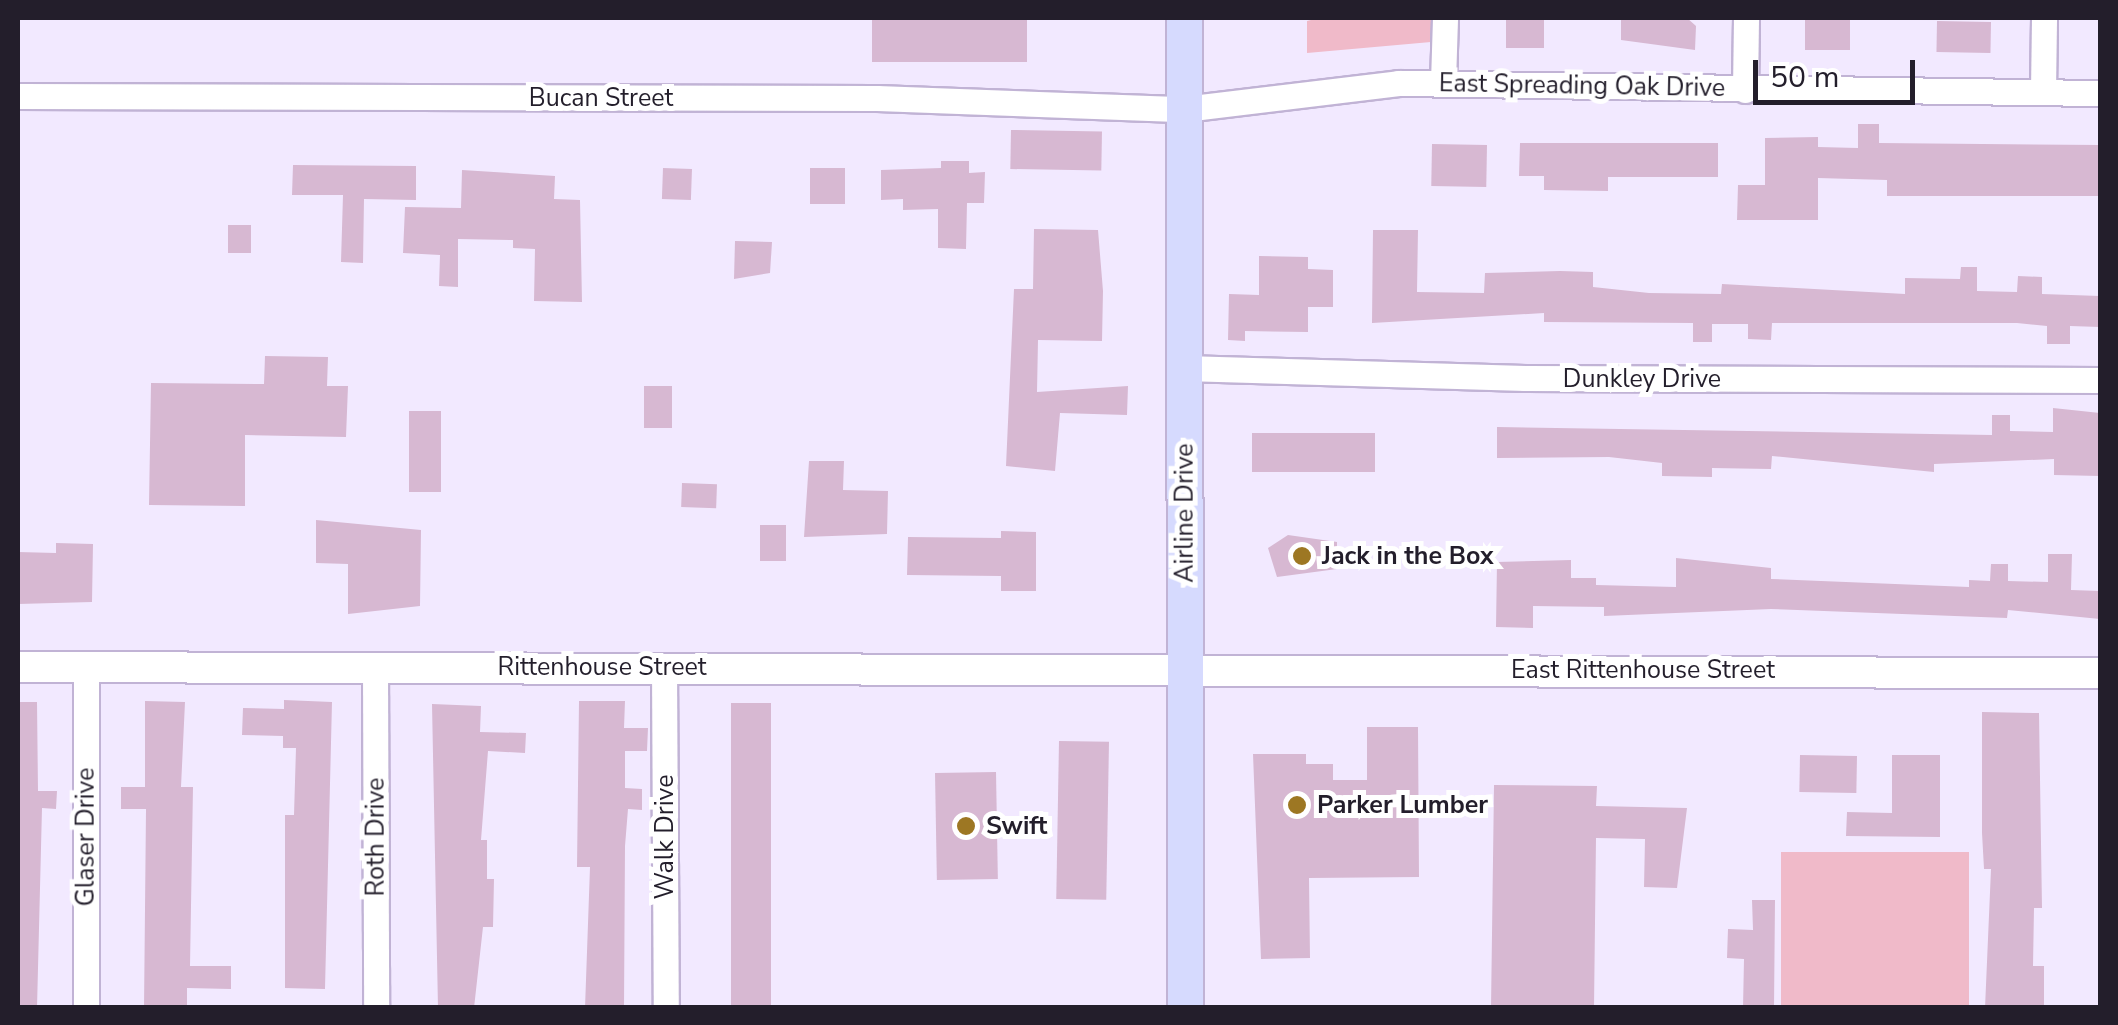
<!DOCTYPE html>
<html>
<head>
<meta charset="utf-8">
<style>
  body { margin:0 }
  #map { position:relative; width:2118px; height:1025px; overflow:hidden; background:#f2e9ff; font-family:"Nunito Sans",sans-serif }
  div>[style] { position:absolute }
  .green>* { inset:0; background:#f0bac9; transform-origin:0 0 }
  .building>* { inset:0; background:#d7b8d2; transform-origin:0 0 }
  .roads { filter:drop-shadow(2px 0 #c1b3d5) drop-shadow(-2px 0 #c1b3d5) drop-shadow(0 2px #c1b3d5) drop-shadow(0 -2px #c1b3d5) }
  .minor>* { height:25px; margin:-12.5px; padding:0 12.5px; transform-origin:12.5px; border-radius:12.5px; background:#fff }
  .tertiary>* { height:30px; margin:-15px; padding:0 15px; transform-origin:15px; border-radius:15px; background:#fff }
  .secondary>* { height:35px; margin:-17.5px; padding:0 17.5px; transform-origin:17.5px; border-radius:17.5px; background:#d6dafe }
  .dots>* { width:28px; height:28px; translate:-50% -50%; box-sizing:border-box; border:5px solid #fff; border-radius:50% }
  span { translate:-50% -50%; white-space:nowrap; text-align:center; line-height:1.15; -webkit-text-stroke:10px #fff; paint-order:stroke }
  .street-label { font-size:25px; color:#231e2b }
  .poi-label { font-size:25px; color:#231e2b; font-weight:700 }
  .left { translate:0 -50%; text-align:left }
  .frame { position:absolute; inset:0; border:20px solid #231e2b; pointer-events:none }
  .scale { position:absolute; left:1753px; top:60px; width:162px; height:45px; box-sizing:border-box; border:5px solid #231e2b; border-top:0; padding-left:12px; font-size:30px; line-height:35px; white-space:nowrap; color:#231e2b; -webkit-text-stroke:8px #fff; paint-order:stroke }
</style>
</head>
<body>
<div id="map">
  <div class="green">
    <div style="clip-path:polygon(1319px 18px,1433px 18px,1431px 42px,1307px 53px,1307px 21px)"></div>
    <div style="left:1781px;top:852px;width:188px;height:155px"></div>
  </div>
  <div class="building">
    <div style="left:872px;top:18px;width:155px;height:44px"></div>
    <div style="left:1506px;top:18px;width:38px;height:30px"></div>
    <div style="clip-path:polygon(1621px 18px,1687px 18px,1696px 26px,1695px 50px,1621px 40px)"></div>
    <div style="left:1805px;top:18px;width:45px;height:32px"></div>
    <div style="left:1937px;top:21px;width:54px;height:31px;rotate:1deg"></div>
    <div style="clip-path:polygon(1858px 124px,1879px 124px,1879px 143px,2100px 145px,2100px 196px,1887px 196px,1887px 180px,1818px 178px,1818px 220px,1737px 220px,1738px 185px,1765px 185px,1765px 138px,1818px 137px,1818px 147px,1858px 148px)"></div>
    <div style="left:1011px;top:130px;width:91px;height:39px;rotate:1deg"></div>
    <div style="clip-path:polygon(1520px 143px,1718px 143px,1718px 177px,1608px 177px,1608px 191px,1544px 190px,1544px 176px,1519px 176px)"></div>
    <div style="left:1432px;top:144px;width:55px;height:42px;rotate:1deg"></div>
    <div style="clip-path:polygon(941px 161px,969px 161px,969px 173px,985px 172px,984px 203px,967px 203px,966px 249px,938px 248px,938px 209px,903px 210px,903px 199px,881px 200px,881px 170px,941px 168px)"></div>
    <div style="clip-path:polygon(293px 165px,416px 166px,416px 200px,364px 199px,363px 263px,341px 262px,343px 195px,292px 195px)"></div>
    <div style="left:663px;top:168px;width:29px;height:31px;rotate:2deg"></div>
    <div style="left:810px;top:168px;width:35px;height:36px"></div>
    <div style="clip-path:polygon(462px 170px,555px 176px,554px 199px,580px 200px,582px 302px,534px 301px,535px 249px,513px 248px,513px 240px,458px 239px,458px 287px,439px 286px,440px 255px,403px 253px,405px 207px,461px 208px)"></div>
    <div style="left:228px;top:225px;width:23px;height:28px"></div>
    <div style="clip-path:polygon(1034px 229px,1098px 230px,1103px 291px,1102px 341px,1038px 340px,1037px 392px,1128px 386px,1127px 415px,1060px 413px,1055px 471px,1006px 466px,1014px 289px,1033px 289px)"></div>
    <div style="clip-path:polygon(1373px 230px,1418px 230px,1417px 292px,1484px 293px,1485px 273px,1560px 271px,1593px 272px,1593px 287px,1649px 293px,1721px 294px,1722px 284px,1905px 294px,1905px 278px,1960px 279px,1961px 267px,1977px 267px,1977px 291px,2017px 292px,2018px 276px,2042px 277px,2042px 294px,2100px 296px,2100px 327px,2070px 326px,2070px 344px,2047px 344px,2047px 326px,2017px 323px,1772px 323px,1771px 340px,1748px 339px,1748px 324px,1712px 324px,1712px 342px,1693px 342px,1693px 323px,1544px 322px,1544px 313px,1372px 323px)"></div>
    <div style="clip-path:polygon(735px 241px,772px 242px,770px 273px,734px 279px)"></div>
    <div style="clip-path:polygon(1259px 256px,1308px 257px,1308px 269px,1333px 270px,1333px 307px,1308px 307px,1308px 332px,1245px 331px,1245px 341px,1228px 340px,1229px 294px,1259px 295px)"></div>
    <div style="clip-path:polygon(265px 356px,328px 357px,327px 386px,348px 386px,346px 437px,245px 435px,245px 506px,149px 505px,151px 383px,264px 384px)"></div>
    <div style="left:644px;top:386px;width:28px;height:42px"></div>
    <div style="clip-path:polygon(2053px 408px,2100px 413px,2100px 476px,2054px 475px,2054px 459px,1934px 464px,1934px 472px,1772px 456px,1771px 469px,1712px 468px,1712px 477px,1662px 476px,1662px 463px,1609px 457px,1497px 458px,1497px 427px,1992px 435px,1992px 415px,2010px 415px,2010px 431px,2053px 432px)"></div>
    <div style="left:409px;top:411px;width:32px;height:81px"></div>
    <div style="left:1252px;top:433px;width:123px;height:39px"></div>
    <div style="clip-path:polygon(809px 461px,844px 461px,843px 490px,888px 491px,887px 534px,804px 537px)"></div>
    <div style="left:682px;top:483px;width:35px;height:24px;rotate:2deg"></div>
    <div style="clip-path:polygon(316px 520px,421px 530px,420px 606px,348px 614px,348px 564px,316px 563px)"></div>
    <div style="left:760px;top:525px;width:26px;height:36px"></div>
    <div style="clip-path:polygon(1001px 531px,1036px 532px,1036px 591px,1001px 591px,1001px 576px,907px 575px,908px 537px,1001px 538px)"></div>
    <div style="clip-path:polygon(1288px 535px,1337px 542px,1337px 569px,1277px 577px,1268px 548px)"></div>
    <div style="clip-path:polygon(56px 543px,93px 544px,92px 602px,18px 604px,18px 552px,56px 553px)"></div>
    <div style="clip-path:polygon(2048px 554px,2072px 554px,2071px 590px,2100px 591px,2100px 619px,2008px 610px,2007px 618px,1771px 609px,1604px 616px,1604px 607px,1533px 606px,1533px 628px,1496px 627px,1497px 562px,1571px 560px,1571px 578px,1596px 578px,1596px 585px,1676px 587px,1676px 558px,1771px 568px,1771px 579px,1969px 587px,1969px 580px,1990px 581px,1991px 564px,2008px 564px,2008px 581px,2048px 582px)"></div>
    <div style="clip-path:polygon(284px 700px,332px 702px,325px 989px,285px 988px,285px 815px,294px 815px,296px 748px,283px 748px,283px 736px,242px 735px,243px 708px,284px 709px)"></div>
    <div style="clip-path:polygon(145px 701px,185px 702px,181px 787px,193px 787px,190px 966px,231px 966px,231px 989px,187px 988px,187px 1008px,144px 1008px,146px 809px,121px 809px,121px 787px,145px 787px)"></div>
    <div style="clip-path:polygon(579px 701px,625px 701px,624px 728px,648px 728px,647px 751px,625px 751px,625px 788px,642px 789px,642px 810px,628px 809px,625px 846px,624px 1008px,585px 1008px,590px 867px,577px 867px)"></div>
    <div style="clip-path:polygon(18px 702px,37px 702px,38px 791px,57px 791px,56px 809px,42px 808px,37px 1008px,18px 1008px)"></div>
    <div style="left:731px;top:703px;width:40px;height:305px"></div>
    <div style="clip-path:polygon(432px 704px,481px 706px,480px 732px,526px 733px,525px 753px,488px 751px,481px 840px,487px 840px,487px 879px,494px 879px,493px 927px,483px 927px,474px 1008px,438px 1008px)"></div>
    <div style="clip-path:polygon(1982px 712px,2039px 713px,2042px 908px,2034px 908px,2033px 966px,2044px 966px,2044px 1008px,1985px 1008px,1991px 869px,1984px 869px,1982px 833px)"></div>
    <div style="clip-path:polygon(1367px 727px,1418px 727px,1419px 877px,1309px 878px,1310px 958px,1261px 959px,1253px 754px,1306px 754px,1306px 764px,1333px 764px,1333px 780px,1367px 780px)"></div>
    <div style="left:1059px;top:741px;width:50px;height:158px;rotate:1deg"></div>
    <div style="left:1800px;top:755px;width:57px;height:37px;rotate:1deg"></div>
    <div style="clip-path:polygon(1892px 755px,1940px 755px,1940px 837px,1846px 836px,1847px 812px,1892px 813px)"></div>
    <div style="left:996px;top:772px;width:107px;height:61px;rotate:89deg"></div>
    <div style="clip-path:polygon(1494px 785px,1597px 786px,1596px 806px,1687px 808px,1677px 888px,1644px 887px,1645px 839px,1596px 838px,1594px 1008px,1491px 1008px)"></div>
    <div style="clip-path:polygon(1752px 900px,1775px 900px,1774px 1008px,1743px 1008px,1744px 959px,1727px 958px,1728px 929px,1753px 930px)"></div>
  </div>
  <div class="roads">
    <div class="minor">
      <div style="left:1443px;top:82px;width:64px;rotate:-88.2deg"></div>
      <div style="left:1745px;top:90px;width:72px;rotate:-89.2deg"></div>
      <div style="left:2043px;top:91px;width:73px;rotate:-89.2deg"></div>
      <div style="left:18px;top:96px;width:859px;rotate:0.13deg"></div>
      <div style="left:877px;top:98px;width:307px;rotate:2.1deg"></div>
      <div style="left:1184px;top:109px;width:216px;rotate:-6.9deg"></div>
      <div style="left:1398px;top:83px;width:702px;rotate:0.82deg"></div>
      <div style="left:1184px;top:368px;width:341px;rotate:1.7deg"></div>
      <div style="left:1525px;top:378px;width:575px;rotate:0.2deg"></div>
      <div style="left:664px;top:666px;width:342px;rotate:89.7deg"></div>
      <div style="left:375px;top:667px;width:341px;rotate:89.8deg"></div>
      <div style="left:86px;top:1008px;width:341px;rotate:-90deg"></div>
    </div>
    <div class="tertiary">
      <div style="left:18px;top:667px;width:2082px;rotate:0.17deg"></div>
    </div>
    <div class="secondary">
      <div style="left:1184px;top:18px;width:990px;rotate:89.94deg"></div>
    </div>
  </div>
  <div class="dots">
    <div style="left:1302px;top:556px;background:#9d7723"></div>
    <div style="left:1297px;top:805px;background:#9d7723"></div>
    <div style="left:966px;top:826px;background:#9d7723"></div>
  </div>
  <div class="street-label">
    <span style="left:1582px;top:86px;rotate:1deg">East Spreading Oak Drive</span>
    <span style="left:601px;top:98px">Bucan Street</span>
    <span style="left:1642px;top:379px">Dunkley Drive</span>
    <span style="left:1185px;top:513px;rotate:-90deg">Airline Drive</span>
    <span style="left:602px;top:667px">Rittenhouse Street</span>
    <span style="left:1643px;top:670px">East Rittenhouse Street</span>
    <span style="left:86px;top:837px;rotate:-90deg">Glaser Drive</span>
    <span style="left:376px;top:837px;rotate:-90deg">Roth Drive</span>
    <span style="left:665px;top:837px;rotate:-90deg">Walk Drive</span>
  </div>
  <div class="poi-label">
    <span class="left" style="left:1322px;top:556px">Jack in the Box</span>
    <span class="left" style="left:1317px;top:805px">Parker Lumber</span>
    <span class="left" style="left:986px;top:826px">Swift</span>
  </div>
  <div class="frame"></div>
  <div class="scale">50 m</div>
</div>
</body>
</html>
